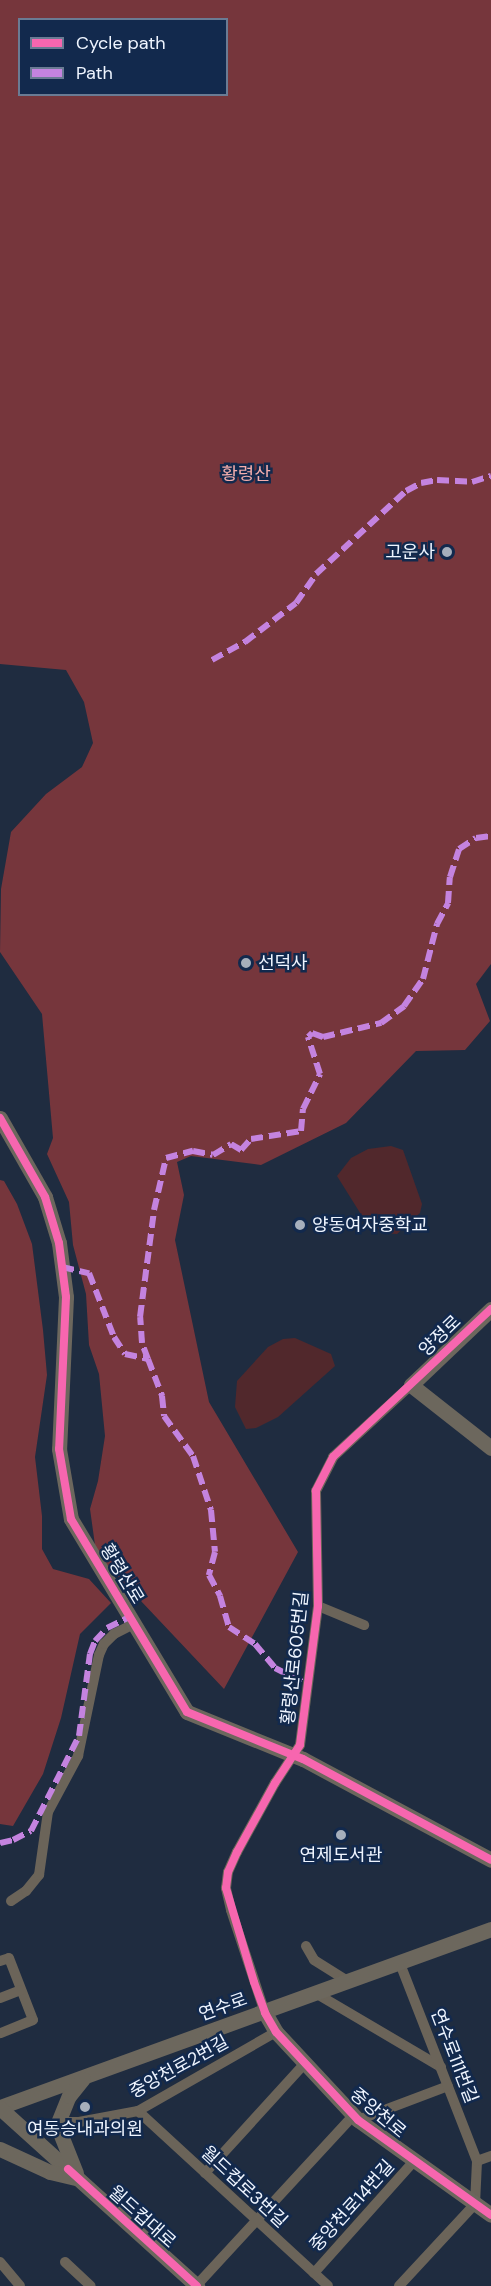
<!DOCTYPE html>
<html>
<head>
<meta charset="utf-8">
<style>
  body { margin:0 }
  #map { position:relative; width:491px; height:2286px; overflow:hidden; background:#1f2c40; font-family:"DM Sans","Noto Sans KR",sans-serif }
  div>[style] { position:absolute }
  .green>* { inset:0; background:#51282c }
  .forest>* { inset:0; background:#76363c }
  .street>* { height:10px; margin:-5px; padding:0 5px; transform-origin:5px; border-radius:5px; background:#6b6459 }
  .secondary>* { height:15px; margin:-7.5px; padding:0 7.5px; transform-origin:7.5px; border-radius:7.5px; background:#6c675d }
  .quiet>* { height:6px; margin-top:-3px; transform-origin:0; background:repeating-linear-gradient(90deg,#c483df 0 12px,transparent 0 18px) }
  .cycleway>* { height:8px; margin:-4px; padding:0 4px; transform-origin:4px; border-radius:4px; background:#f766af }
  .dots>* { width:16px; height:16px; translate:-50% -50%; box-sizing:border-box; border:3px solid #12294d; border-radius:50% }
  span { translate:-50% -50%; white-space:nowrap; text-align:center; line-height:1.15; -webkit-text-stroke:5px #12294d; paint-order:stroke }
  .park-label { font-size:18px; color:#f3aead }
  .poi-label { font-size:18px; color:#eff5ff }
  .right { translate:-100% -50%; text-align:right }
  .left { translate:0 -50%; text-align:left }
  .street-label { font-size:18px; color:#eff5ff }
  .legend { position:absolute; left:18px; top:18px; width:210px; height:78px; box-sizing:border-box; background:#12294d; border:2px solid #6a7b94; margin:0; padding:8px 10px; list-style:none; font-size:18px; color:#eff5ff }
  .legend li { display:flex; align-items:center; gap:12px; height:30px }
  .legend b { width:30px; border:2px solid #6a7b94 }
</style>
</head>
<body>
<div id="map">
  <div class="green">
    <div style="clip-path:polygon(391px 1146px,403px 1150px,422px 1204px,420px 1213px,397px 1234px,384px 1233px,362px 1216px,337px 1176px,351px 1158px,368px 1149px)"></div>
    <div style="clip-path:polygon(295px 1338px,331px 1354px,335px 1366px,278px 1417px,256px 1428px,246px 1429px,235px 1407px,237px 1381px,268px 1347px,283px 1339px)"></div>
  </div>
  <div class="forest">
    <div style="clip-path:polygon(evenodd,0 0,491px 0,491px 964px,476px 984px,490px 1021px,465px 1050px,416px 1051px,346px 1123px,261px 1165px,191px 1156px,177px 1162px,184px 1195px,175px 1240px,209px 1402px,298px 1552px,224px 1689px,107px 1565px,95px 1545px,90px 1509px,98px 1481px,105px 1436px,99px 1374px,89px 1345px,86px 1294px,73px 1245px,69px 1202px,47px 1154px,53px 1138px,42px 1014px,0 952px,1px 889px,11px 832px,46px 794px,82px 767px,93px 743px,84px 702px,66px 670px,0 664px,0 0,20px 20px,226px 20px,226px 94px,20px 94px,20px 20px)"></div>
    <div style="clip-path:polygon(0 1180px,4px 1181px,17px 1204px,32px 1244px,43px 1330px,47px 1375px,35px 1457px,42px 1516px,42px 1549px,53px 1569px,89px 1579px,111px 1603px,80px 1634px,61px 1718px,43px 1774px,13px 1826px,0 1824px)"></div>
  </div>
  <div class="street">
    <div style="left:318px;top:1606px;width:50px;rotate:22.4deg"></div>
    <div style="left:11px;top:1901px;width:18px;rotate:-34deg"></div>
    <div style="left:26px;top:1891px;width:21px;rotate:-51deg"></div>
    <div style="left:39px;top:1875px;width:64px;rotate:-81.9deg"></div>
    <div style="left:48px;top:1812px;width:64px;rotate:-61.8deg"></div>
    <div style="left:78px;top:1756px;width:103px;rotate:-78.3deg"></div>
    <div style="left:99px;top:1655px;width:12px;rotate:-66deg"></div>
    <div style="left:104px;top:1644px;width:14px;rotate:-45deg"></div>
    <div style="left:114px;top:1634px;width:22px;rotate:-27deg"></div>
    <div style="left:306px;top:1946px;width:16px;rotate:60deg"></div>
    <div style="left:314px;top:1960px;width:41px;rotate:32.2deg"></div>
    <div style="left:0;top:1961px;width:9px;rotate:-18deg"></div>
    <div style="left:9px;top:1958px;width:66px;rotate:68.8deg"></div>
    <div style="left:33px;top:2020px;width:35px;rotate:158deg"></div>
    <div style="left:317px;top:1994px;width:144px;rotate:30.5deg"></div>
    <div style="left:0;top:1998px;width:22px;rotate:-21deg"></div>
    <div style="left:265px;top:2013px;width:108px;rotate:-108.3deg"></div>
    <div style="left:231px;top:1910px;width:23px;rotate:-103deg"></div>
    <div style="left:226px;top:1888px;width:16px;rotate:-83deg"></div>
    <div style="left:228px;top:1872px;width:22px;rotate:-66deg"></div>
    <div style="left:237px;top:1852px;width:79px;rotate:-61.2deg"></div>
    <div style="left:275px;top:1783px;width:45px;rotate:-56.7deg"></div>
    <div style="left:300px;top:1745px;width:140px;rotate:-82.6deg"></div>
    <div style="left:318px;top:1606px;width:115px;rotate:-91deg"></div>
    <div style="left:316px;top:1491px;width:38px;rotate:-63deg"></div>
    <div style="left:333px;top:1457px;width:106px;rotate:-42.7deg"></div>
    <div style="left:138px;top:2111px;width:258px;rotate:42.6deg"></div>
    <div style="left:358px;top:2120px;width:96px;rotate:-20.7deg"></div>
    <div style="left:58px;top:2122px;width:21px"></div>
    <div style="left:79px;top:2122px;width:60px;rotate:-10.6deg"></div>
    <div style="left:138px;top:2111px;width:159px;rotate:-29.8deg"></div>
    <div style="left:477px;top:2161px;width:15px;rotate:-20deg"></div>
    <div style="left:205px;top:2173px;width:149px;rotate:-47.7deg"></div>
    <div style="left:0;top:2262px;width:31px;rotate:50deg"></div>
    <div style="left:65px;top:2262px;width:35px;rotate:43deg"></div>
    <div style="left:314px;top:2273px;width:150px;rotate:-48.2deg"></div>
    <div style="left:196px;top:2286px;width:231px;rotate:-47.3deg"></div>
    <div style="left:399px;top:2286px;width:112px;rotate:-47.2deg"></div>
    <div style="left:475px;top:2204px;width:43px;rotate:-87.3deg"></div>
    <div style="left:477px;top:2161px;width:212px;rotate:-111.3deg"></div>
  </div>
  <div class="secondary">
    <div style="left:0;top:1118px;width:91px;rotate:60.3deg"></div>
    <div style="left:45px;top:1197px;width:48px;rotate:73.1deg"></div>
    <div style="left:59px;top:1243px;width:54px;rotate:82.6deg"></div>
    <div style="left:66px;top:1297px;width:152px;rotate:92.6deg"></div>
    <div style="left:59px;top:1449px;width:71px;rotate:80.3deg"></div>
    <div style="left:71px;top:1519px;width:225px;rotate:59deg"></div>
    <div style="left:187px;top:1712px;width:125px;rotate:22.1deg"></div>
    <div style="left:303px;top:1759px;width:213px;rotate:28.2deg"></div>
    <div style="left:491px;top:1309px;width:110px;rotate:136.5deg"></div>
    <div style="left:411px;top:1385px;width:102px;rotate:38.2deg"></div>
    <div style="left:265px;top:2013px;width:22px;rotate:60deg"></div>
    <div style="left:276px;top:2032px;width:120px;rotate:47deg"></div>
    <div style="left:358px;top:2120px;width:163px;rotate:35.5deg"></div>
    <div style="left:0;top:2107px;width:522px;rotate:-19.93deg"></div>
    <div style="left:0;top:2108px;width:266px;rotate:42.1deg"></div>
    <div style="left:0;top:2149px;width:55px;rotate:24.7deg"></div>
    <div style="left:50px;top:2172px;width:26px;rotate:13deg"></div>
    <div style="left:76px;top:2173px;width:52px;rotate:-111.6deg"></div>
    <div style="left:57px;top:2125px;width:31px;rotate:-68deg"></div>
    <div style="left:69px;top:2096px;width:22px;rotate:-51deg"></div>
  </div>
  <div class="quiet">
    <div style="left:212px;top:660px;width:38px;rotate:-29deg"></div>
    <div style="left:245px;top:642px;width:64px;rotate:-37.4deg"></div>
    <div style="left:296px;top:603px;width:35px;rotate:-55deg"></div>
    <div style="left:316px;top:574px;width:122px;rotate:-42.7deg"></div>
    <div style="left:406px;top:491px;width:17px;rotate:-28deg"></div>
    <div style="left:421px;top:483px;width:16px;rotate:-11deg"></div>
    <div style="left:437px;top:480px;width:35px;rotate:3deg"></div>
    <div style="left:472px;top:482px;width:20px;rotate:-18deg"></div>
    <div style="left:62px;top:1267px;width:28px;rotate:13deg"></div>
    <div style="left:89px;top:1273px;width:69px;rotate:68.7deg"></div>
    <div style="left:114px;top:1337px;width:20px;rotate:57deg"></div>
    <div style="left:125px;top:1354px;width:24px;rotate:12deg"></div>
    <div style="left:148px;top:1359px;width:17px;rotate:-111deg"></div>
    <div style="left:142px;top:1343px;width:26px;rotate:-94deg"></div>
    <div style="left:140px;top:1317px;width:108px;rotate:-82.5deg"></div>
    <div style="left:154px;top:1210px;width:53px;rotate:-77deg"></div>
    <div style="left:166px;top:1158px;width:28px;rotate:-15deg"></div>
    <div style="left:193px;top:1151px;width:20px;rotate:11deg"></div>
    <div style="left:213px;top:1155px;width:21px;rotate:-31deg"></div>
    <div style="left:231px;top:1144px;width:12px;rotate:31deg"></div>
    <div style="left:241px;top:1150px;width:15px;rotate:-48deg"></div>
    <div style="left:251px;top:1139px;width:51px;rotate:-9.1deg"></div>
    <div style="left:301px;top:1131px;width:22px;rotate:-85deg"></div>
    <div style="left:303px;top:1109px;width:39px;rotate:-64deg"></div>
    <div style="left:320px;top:1074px;width:39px;rotate:-108deg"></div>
    <div style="left:308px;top:1037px;width:6px;rotate:-45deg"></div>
    <div style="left:312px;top:1033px;width:12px;rotate:20deg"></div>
    <div style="left:323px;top:1037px;width:60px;rotate:-13.6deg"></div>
    <div style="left:381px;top:1023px;width:29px;rotate:-36deg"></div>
    <div style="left:404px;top:1006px;width:33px;rotate:-55deg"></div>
    <div style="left:423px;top:979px;width:57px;rotate:-75.7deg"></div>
    <div style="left:437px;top:924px;width:24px;rotate:-62deg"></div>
    <div style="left:448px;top:903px;width:26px;rotate:-86deg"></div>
    <div style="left:450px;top:877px;width:29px;rotate:-72deg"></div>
    <div style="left:459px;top:849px;width:20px;rotate:-33deg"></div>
    <div style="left:476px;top:838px;width:15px;rotate:-8deg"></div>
    <div style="left:148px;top:1359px;width:40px;rotate:69deg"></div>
    <div style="left:162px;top:1396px;width:20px;rotate:84deg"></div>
    <div style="left:164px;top:1416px;width:49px;rotate:54.1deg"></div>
    <div style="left:193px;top:1456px;width:57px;rotate:71.6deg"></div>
    <div style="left:211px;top:1510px;width:42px;rotate:84.6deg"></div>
    <div style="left:215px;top:1552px;width:24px;rotate:105deg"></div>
    <div style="left:209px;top:1575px;width:24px;rotate:62deg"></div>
    <div style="left:220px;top:1596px;width:32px;rotate:74deg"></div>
    <div style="left:229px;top:1627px;width:31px;rotate:33deg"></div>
    <div style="left:255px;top:1644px;width:31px;rotate:50deg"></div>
    <div style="left:275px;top:1668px;width:37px;rotate:27deg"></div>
    <div style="left:0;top:1843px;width:13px;rotate:-13deg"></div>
    <div style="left:13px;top:1840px;width:20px;rotate:-27deg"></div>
    <div style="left:31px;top:1831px;width:106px;rotate:-63.2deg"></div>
    <div style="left:79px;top:1736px;width:83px;rotate:-82.4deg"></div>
    <div style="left:90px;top:1654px;width:14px;rotate:-69deg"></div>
    <div style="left:95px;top:1641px;width:18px;rotate:-47deg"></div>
    <div style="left:107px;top:1628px;width:25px;rotate:-26deg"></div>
  </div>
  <div class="cycleway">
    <div style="left:0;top:1118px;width:91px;rotate:60.3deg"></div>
    <div style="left:45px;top:1197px;width:48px;rotate:73.1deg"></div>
    <div style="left:59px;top:1243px;width:54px;rotate:82.6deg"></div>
    <div style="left:66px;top:1297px;width:152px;rotate:92.6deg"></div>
    <div style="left:59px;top:1449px;width:71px;rotate:80.3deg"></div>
    <div style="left:71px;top:1519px;width:225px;rotate:59deg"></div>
    <div style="left:187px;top:1712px;width:125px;rotate:22.1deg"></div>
    <div style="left:303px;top:1759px;width:213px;rotate:28.2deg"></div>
    <div style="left:491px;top:1309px;width:216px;rotate:136.9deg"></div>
    <div style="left:333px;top:1457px;width:38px;rotate:117deg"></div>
    <div style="left:316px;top:1491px;width:115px;rotate:89deg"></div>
    <div style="left:318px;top:1606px;width:140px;rotate:97.4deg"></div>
    <div style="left:300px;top:1745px;width:45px;rotate:123.3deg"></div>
    <div style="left:275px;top:1783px;width:79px;rotate:118.8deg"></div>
    <div style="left:237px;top:1852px;width:22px;rotate:114deg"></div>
    <div style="left:228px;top:1872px;width:16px;rotate:97deg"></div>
    <div style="left:226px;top:1888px;width:98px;rotate:73.4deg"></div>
    <div style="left:254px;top:1982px;width:33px;rotate:70deg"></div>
    <div style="left:265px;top:2013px;width:22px;rotate:60deg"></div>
    <div style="left:276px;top:2032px;width:120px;rotate:47deg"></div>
    <div style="left:358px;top:2120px;width:163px;rotate:35.5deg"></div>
    <div style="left:68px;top:2169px;width:174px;rotate:42.2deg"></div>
  </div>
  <div class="dots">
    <div style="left:447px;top:552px;background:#a6afbc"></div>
    <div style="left:246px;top:963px;background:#a6afbc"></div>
    <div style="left:300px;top:1225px;background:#a6afbc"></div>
    <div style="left:341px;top:1835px;background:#a6afbc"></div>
    <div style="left:85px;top:2107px;background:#a6afbc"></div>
  </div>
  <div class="park-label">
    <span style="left:246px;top:474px">황령산</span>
  </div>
  <div class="poi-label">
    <span class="right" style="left:435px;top:552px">고운사</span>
    <span class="left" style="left:258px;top:963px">선덕사</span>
    <span class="left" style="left:312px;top:1225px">양동여자중학교</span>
    <span style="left:341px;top:1855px">연제도서관</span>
    <span style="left:85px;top:2129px">여동승내과의원</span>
  </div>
  <div class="street-label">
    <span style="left:440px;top:1336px;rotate:-44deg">양정로</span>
    <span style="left:122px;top:1574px;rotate:59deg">황령산로</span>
    <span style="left:295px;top:1658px;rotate:-84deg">황령산로605번길</span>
    <span style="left:223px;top:2007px;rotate:-20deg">연수로</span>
    <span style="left:454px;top:2056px;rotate:69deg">연수로111번길</span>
    <span style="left:179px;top:2067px;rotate:-29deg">중앙천로2번길</span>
    <span style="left:378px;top:2113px;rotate:40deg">중앙천로</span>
    <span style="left:244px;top:2187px;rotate:43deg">월드컵로3번길</span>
    <span style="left:352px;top:2206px;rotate:-48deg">중앙천로14번길</span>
    <span style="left:142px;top:2217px;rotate:42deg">월드컵대로</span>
  </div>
  <ul class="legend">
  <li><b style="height:8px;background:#f766af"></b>Cycle path</li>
  <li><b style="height:8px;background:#c483df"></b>Path</li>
  </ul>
</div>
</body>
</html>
